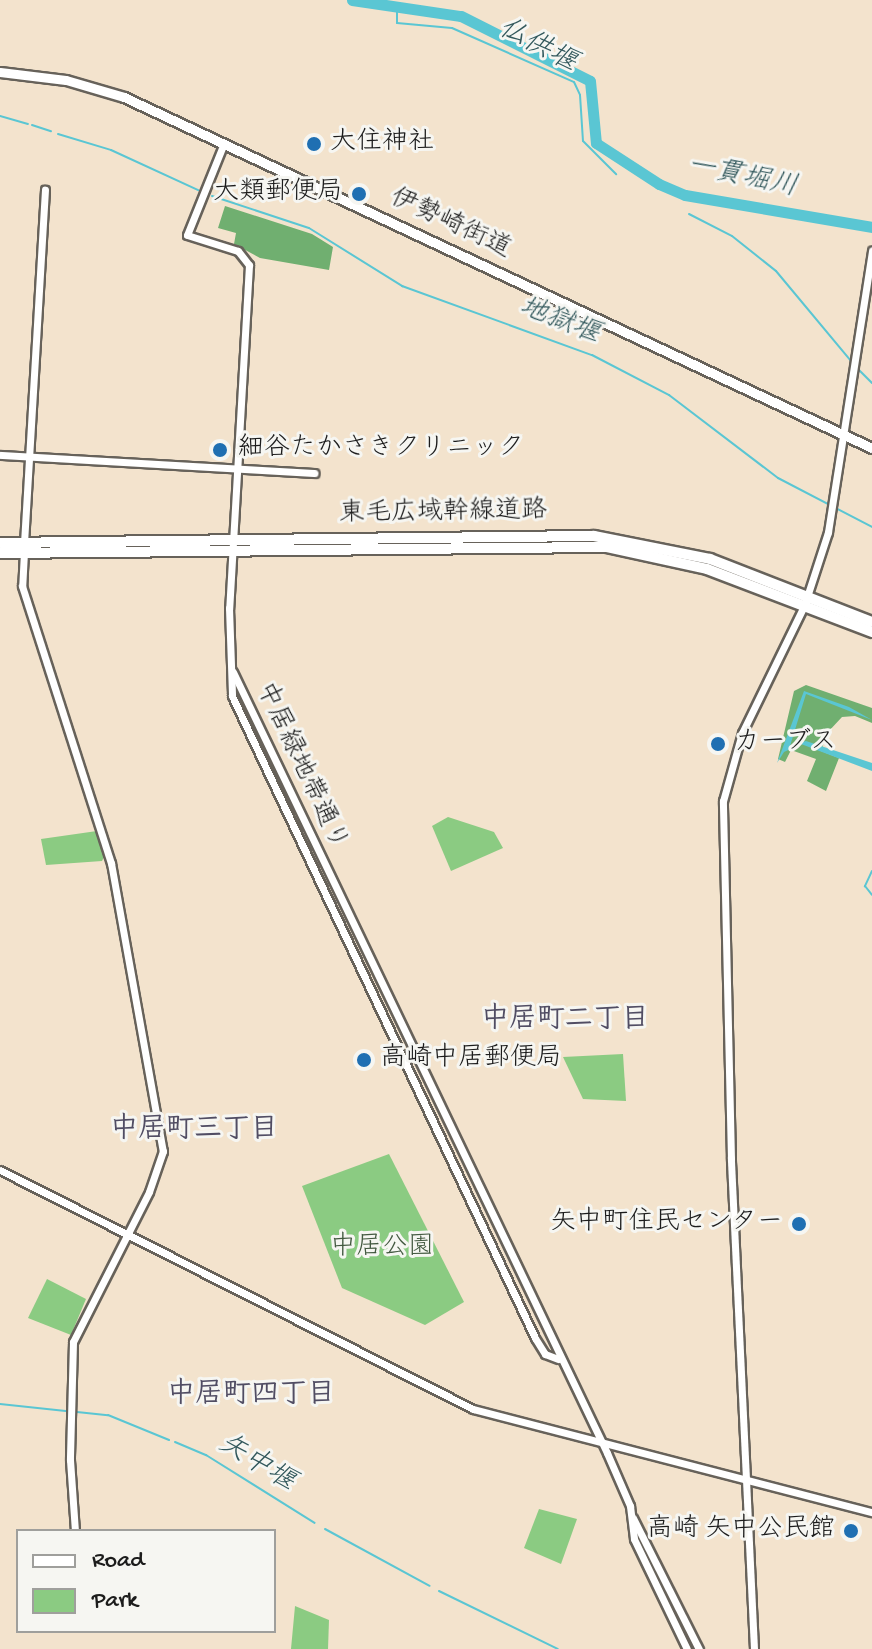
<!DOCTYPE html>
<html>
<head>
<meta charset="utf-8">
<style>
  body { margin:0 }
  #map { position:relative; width:872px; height:1649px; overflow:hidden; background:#f3e3cd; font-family:"Gochi Hand","Klee One",sans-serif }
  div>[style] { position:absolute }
  .green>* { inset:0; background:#8bcb82 }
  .forest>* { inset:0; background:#70af70 }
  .water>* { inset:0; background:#5ac6d3 }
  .stream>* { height:2px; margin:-1px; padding:0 1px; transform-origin:1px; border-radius:1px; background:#5ac6d3 }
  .river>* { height:11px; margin:-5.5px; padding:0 5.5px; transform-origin:5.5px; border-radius:5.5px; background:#5ac6d3 }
  .roads { filter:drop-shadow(2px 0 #67625a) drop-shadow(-2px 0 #67625a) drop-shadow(0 2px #67625a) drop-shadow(0 -2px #67625a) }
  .tertiary>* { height:7px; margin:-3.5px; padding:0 3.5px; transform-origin:3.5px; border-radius:3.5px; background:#fff }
  .primary>* { height:9px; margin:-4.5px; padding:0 4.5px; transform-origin:4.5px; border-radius:4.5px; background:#fff }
  .trunk>* { height:10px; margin:-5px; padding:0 5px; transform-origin:5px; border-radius:5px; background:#fff }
  .dots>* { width:22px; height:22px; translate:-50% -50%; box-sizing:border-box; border:4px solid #f6f6f2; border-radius:50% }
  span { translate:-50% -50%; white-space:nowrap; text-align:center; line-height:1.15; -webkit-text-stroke:6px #f6f6f2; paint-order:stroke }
  .poi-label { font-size:26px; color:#1c1c1c }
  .left { translate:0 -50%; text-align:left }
  .right { translate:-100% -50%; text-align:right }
  .street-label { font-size:26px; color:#1c1c1c }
  .park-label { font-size:26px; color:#435940 }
  .water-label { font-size:28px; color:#32585c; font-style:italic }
  .neighbourhood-label { font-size:28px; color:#514d63; font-weight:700 }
  .legend { position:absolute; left:16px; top:1529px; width:260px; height:104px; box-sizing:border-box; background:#f6f6f2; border:2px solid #9f9f9c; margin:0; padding:10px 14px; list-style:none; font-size:24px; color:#1c1c1c }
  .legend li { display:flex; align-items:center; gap:16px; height:40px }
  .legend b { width:40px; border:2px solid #9f9f9c }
</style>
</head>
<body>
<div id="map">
  <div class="green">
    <div style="clip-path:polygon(448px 817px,494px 832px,503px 848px,451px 871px,432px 826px)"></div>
    <div style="clip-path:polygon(97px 831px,105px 855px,102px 861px,46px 865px,41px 839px)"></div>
    <div style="clip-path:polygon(623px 1054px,626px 1101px,583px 1099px,563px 1057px)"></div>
    <div style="clip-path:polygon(389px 1154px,464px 1302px,425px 1325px,342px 1288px,302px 1186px)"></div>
    <div style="clip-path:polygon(47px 1279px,86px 1299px,71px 1335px,28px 1318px)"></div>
    <div style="clip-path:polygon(539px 1509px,577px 1519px,561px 1564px,524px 1548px)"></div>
    <div style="clip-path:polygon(295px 1606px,329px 1620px,328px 1649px,291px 1649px)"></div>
  </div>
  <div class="forest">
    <div style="clip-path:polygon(225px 206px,312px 234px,333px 247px,329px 270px,260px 258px,234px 244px,236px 233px,218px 228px)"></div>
    <div style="clip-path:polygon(806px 685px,872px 708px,872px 723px,855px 716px,842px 717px,828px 732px,821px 751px,839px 758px,826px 791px,807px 781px,816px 759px,791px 750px,785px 762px,778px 759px,794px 691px)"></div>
  </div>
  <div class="water">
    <div style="clip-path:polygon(804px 691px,849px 707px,872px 720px,806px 694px,790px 746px,806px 741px,872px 763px,872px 771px,801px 744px,784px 752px,777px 763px)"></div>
  </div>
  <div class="stream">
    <div style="left:397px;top:8px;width:15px;rotate:90deg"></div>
    <div style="left:397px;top:23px;width:55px;rotate:5.2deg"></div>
    <div style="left:452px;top:28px;width:133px;rotate:23.9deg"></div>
    <div style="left:574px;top:82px;width:14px;rotate:65deg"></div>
    <div style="left:580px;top:95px;width:46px;rotate:86.3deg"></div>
    <div style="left:583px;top:141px;width:47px;rotate:45deg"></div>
    <div style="left:0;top:116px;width:29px;rotate:16deg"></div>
    <div style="left:32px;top:125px;width:20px;rotate:18deg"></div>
    <div style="left:58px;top:134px;width:55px;rotate:16.8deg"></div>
    <div style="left:111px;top:150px;width:96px;rotate:24.7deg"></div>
    <div style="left:212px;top:196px;width:102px;rotate:18.3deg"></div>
    <div style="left:309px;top:228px;width:110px;rotate:31.9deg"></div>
    <div style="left:402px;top:286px;width:202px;rotate:20deg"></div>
    <div style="left:592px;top:355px;width:87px;rotate:27.5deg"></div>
    <div style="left:669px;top:395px;width:137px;rotate:37.3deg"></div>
    <div style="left:778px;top:478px;width:106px;rotate:27.5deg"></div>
    <div style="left:689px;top:214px;width:48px;rotate:27.1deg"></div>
    <div style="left:732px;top:236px;width:56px;rotate:38.5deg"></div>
    <div style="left:776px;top:271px;width:117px;rotate:50.2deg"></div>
    <div style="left:855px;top:366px;width:24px;rotate:45deg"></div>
    <div style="left:872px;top:871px;width:17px;rotate:115deg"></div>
    <div style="left:865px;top:886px;width:11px;rotate:52deg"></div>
    <div style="left:0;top:1404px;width:66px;rotate:6.1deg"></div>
    <div style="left:77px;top:1412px;width:31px;rotate:6deg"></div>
    <div style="left:108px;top:1415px;width:66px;rotate:22.3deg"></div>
    <div style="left:175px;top:1442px;width:34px;rotate:23deg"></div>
    <div style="left:206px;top:1455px;width:128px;rotate:32deg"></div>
    <div style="left:325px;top:1529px;width:119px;rotate:28.5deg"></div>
    <div style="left:439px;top:1591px;width:132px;rotate:26deg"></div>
  </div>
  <div class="river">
    <div style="left:352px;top:0;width:110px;rotate:8.4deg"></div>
    <div style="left:461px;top:16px;width:144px;rotate:26.7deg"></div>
    <div style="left:590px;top:81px;width:62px;rotate:84.5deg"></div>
    <div style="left:596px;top:143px;width:75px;rotate:33.1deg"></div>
    <div style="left:659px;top:184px;width:28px;rotate:23deg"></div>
    <div style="left:685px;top:195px;width:190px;rotate:9.7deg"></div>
  </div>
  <div class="roads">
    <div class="tertiary">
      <div style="left:224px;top:143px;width:99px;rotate:111.9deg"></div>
      <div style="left:187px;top:235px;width:53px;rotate:17.4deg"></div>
      <div style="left:238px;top:251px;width:18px;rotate:52deg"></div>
      <div style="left:249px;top:265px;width:344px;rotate:93.3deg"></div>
      <div style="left:229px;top:608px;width:88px;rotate:88deg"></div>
      <div style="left:232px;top:696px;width:710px;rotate:64.73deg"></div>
      <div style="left:535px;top:1338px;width:19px;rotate:58deg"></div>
      <div style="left:545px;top:1354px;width:14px;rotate:21deg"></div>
      <div style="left:0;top:455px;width:315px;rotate:3.3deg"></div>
      <div style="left:24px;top:543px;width:354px;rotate:-86.6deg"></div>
      <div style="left:24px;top:552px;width:34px;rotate:93deg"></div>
      <div style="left:22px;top:586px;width:291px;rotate:72.2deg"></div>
      <div style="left:111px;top:863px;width:293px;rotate:79.8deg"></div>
      <div style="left:163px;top:1151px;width:43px;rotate:108.9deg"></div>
      <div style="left:149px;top:1192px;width:168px;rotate:116.9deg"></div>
      <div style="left:73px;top:1342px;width:118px;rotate:91.5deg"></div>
      <div style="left:70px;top:1460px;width:71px;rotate:86deg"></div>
      <div style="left:233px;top:672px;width:866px;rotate:64.41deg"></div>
      <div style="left:607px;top:1453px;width:58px;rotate:66.5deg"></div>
      <div style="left:630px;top:1506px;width:33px;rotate:83deg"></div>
      <div style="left:634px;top:1539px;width:122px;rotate:64.3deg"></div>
      <div style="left:0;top:1170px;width:530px;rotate:26.81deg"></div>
      <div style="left:473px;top:1409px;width:412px;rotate:14.5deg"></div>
      <div style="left:633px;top:1518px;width:147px;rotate:63.3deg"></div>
      <div style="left:754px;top:1649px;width:491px;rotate:-92.7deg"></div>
      <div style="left:731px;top:1159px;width:358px;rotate:-91.3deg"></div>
      <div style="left:723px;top:801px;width:71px;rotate:-74.4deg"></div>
      <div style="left:742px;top:733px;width:141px;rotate:-64deg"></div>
      <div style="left:804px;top:606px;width:78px;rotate:-72deg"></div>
      <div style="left:828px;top:532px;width:285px;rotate:-81.1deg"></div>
    </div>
    <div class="primary">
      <div style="left:0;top:72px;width:66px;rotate:6.9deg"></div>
      <div style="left:66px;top:80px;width:60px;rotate:16.3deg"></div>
      <div style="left:124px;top:97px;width:826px;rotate:25.14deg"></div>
    </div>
    <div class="trunk">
      <div style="left:0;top:543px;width:594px;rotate:-0.68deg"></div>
      <div style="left:594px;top:536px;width:118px;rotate:11.2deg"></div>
      <div style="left:710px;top:559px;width:174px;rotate:21.3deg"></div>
      <div style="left:0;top:553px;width:607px;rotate:-0.57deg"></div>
      <div style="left:607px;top:547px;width:102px;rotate:12.4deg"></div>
      <div style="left:707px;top:569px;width:177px;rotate:20.9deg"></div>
    </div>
  </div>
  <div class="dots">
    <div style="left:314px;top:144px;background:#1f6fb2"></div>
    <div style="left:359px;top:194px;background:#1f6fb2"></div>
    <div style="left:220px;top:450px;background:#1f6fb2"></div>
    <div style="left:718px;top:744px;background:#1f6fb2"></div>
    <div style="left:364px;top:1060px;background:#1f6fb2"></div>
    <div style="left:799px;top:1224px;background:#1f6fb2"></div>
    <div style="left:851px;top:1531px;background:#1f6fb2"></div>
  </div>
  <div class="poi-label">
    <span class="left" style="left:330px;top:144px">大住神社</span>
    <span class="right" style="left:343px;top:194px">大類郵便局</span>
    <span class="left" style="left:238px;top:450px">細谷たかさきクリニック</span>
    <span class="left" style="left:734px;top:744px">カーブス</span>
    <span class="left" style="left:380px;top:1060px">高崎中居郵便局</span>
    <span class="right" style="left:783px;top:1224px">矢中町住民センター</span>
    <span class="right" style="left:835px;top:1531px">高崎 矢中公民館</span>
  </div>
  <div class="street-label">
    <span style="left:450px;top:225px;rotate:25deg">伊勢崎街道</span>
    <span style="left:443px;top:514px;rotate:-1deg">東毛広域幹線道路</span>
    <span style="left:300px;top:767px;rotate:65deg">中居緑地帯通り</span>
  </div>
  <div class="park-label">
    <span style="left:382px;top:1249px">中居公園</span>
  </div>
  <div class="water-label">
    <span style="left:537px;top:47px;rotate:27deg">仏供堰</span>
    <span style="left:742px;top:178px;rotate:12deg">一貫堀川</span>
    <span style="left:559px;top:322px;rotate:21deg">地獄堰</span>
    <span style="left:256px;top:1464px;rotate:31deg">矢中堰</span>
  </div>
  <div class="neighbourhood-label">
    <span style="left:565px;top:1021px">中居町二丁目</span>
    <span style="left:194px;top:1131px">中居町三丁目</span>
    <span style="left:251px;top:1396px">中居町四丁目</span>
  </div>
  <ul class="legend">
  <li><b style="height:10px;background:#fff"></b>Road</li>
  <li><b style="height:22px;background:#8bcb82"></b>Park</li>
  </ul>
</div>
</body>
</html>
